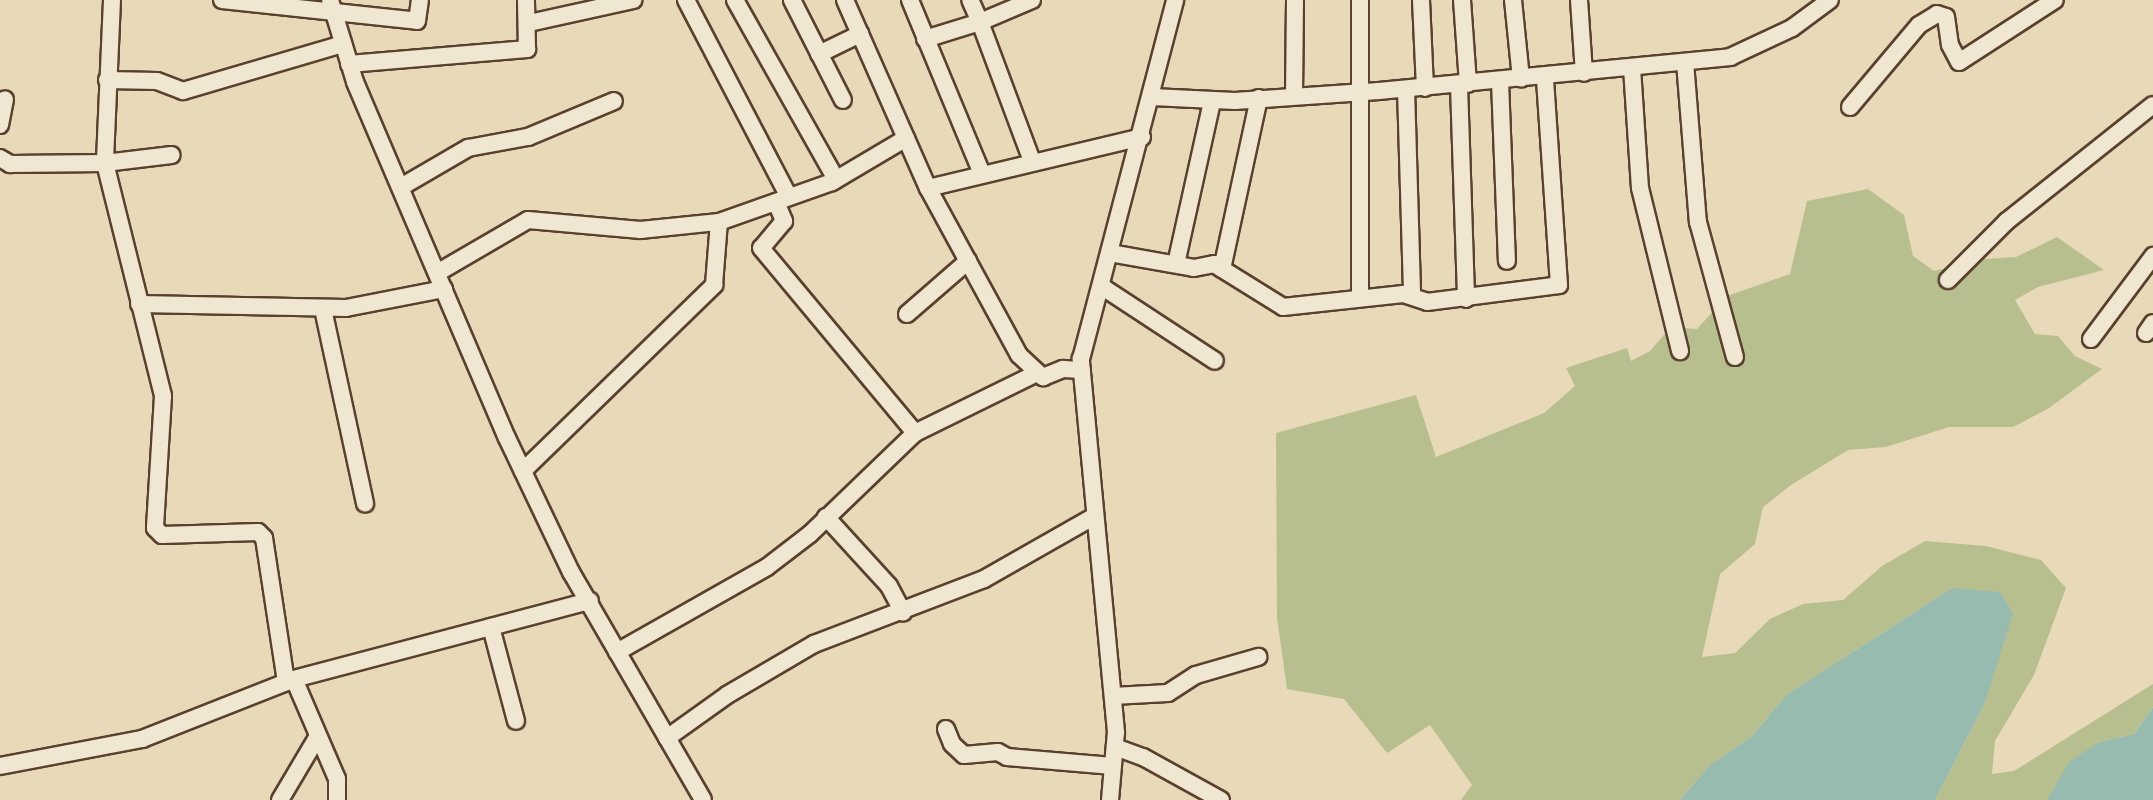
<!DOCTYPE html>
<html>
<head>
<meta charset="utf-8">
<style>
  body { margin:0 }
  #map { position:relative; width:2153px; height:800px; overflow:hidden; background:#e8dab9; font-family:"IM FELL English",serif }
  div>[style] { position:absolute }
  .green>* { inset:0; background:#b8bf8e }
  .water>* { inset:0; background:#97bbaf }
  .roads { filter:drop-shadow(2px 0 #59412e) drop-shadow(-2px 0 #59412e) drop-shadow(0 2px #59412e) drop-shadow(0 -2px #59412e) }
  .minor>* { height:16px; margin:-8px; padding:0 8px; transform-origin:8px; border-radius:8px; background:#f0e7d2 }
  span { translate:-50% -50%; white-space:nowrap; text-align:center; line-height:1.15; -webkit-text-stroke:7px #f0e7d2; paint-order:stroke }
</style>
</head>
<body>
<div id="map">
  <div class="green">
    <div style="clip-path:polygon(1868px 189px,1904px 215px,1913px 256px,1934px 271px,1984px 259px,2016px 257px,2057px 237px,2104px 270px,2038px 287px,2015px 300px,2035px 334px,2058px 336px,2075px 356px,2102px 369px,2049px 408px,2013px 427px,1949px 427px,1886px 447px,1848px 450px,1791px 485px,1763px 507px,1755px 544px,1720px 574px,1702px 657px,1735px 653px,1770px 619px,1803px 604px,1843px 600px,1882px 566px,1925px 541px,1986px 546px,2041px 560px,2066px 588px,2034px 675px,1995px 741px,1992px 774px,2014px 771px,2153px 684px,2153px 707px,2134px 734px,2099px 742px,2047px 800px,1935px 800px,1985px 703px,1952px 588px,1786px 695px,1753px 735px,1709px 766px,1680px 800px,1461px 800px,1472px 785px,1430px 725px,1387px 753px,1344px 699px,1287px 689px,1277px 618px,1276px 433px,1416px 395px,1436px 457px,1544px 413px,1575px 386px,1566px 368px,1627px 348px,1631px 361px,1650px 351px,1671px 327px,1697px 329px,1727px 296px,1790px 274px,1807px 201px)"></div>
  </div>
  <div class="water">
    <div style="clip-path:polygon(1952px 588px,2000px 592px,2013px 613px,1985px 703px,1935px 800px,1680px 800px,1709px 766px,1753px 735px,1786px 695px)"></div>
    <div style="clip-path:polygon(2153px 707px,2153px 800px,2047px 800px,2069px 762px,2099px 742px,2134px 734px)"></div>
  </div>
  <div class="roads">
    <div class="minor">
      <div style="left:112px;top:0;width:163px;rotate:92.5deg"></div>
      <div style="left:105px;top:163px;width:240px;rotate:76deg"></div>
      <div style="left:163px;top:396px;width:132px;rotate:93.5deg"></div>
      <div style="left:155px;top:528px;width:10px;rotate:45deg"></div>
      <div style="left:162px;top:535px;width:96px;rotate:-1.8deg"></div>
      <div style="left:258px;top:532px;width:8px;rotate:45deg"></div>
      <div style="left:264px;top:538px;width:146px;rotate:81.3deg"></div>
      <div style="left:222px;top:0;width:196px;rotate:6.1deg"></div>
      <div style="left:417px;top:21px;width:21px;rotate:-82deg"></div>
      <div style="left:330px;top:0;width:86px;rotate:73deg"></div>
      <div style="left:355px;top:82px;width:387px;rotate:66.9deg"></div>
      <div style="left:507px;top:438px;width:148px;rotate:64.5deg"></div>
      <div style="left:571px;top:572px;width:263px;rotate:59.9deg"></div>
      <div style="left:686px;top:0;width:222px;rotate:62.4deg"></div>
      <div style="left:735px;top:0;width:206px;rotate:60.6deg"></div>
      <div style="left:792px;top:0;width:112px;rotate:63deg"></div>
      <div style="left:845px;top:0;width:206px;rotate:66.2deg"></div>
      <div style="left:928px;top:188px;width:190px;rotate:61.4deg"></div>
      <div style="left:1019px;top:355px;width:33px;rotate:43deg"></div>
      <div style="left:1043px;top:377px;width:22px;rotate:-22deg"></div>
      <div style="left:1063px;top:369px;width:19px;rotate:3deg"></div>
      <div style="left:910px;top:0;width:188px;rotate:67.5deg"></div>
      <div style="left:1032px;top:0;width:56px;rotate:157.1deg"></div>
      <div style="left:980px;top:22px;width:148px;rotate:69.5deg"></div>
      <div style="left:1421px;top:0;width:88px;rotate:87.4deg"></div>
      <div style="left:1462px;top:0;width:84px;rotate:85.9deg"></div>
      <div style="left:1513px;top:0;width:79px;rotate:84.2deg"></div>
      <div style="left:1579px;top:0;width:73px;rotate:86.1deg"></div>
      <div style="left:529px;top:23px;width:107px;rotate:-12.4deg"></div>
      <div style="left:925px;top:39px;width:58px;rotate:-17.2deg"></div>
      <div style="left:980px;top:22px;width:24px;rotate:-114deg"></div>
      <div style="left:819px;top:54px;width:46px;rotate:-26deg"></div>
      <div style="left:1685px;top:62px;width:161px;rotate:85.4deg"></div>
      <div style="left:1698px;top:222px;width:140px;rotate:74.7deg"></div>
      <div style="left:349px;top:64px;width:179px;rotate:-4.8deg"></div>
      <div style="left:527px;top:49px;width:49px;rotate:-91.2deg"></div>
      <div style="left:1632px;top:68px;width:120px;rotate:86.2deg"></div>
      <div style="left:1640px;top:188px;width:168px;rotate:76.2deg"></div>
      <div style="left:107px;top:80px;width:50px;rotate:1.1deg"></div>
      <div style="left:157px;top:81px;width:28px;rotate:21deg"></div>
      <div style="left:183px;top:91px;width:167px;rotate:-16.4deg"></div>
      <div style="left:1500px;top:81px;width:180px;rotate:87.8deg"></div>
      <div style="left:1459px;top:85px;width:214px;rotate:88.1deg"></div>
      <div style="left:1406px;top:89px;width:204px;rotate:88.3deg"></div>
      <div style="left:1294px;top:96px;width:96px;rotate:-89.4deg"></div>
      <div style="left:1152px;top:97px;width:83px;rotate:2.8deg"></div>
      <div style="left:1235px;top:101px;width:144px;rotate:-4deg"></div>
      <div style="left:1379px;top:91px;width:353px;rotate:-5.5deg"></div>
      <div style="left:1730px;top:57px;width:68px;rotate:-25.1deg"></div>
      <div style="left:1792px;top:28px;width:47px;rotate:-36.4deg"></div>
      <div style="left:1850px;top:107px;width:107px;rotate:-49.9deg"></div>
      <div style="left:1919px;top:25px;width:21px;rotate:-31deg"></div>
      <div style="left:1937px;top:14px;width:9px;rotate:18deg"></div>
      <div style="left:1946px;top:17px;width:28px;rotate:82deg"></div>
      <div style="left:1950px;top:45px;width:19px;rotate:62deg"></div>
      <div style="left:1959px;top:62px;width:114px;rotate:-32.9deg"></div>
      <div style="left:0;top:125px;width:26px;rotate:-79deg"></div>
      <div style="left:0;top:158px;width:12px;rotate:31deg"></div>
      <div style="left:10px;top:164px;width:95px;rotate:-0.6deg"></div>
      <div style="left:105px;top:163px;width:67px;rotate:-6.8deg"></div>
      <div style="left:401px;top:187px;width:78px;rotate:-30.2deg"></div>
      <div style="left:468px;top:148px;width:61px;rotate:-10.4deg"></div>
      <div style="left:528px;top:137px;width:93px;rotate:-22.7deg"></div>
      <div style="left:928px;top:188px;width:220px;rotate:-13.4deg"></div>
      <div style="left:776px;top:202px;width:21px;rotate:67deg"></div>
      <div style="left:784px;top:221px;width:35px;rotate:130deg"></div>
      <div style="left:761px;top:248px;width:241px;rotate:50.2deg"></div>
      <div style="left:1110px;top:253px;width:85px;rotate:10.1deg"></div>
      <div style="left:1194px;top:268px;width:20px;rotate:-11deg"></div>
      <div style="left:1214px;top:264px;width:81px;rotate:31.9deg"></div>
      <div style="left:1283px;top:307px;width:121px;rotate:-6.2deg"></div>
      <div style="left:1403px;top:294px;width:25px;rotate:18deg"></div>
      <div style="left:1427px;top:302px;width:133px;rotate:-7.3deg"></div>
      <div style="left:1559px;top:285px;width:208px;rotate:-93.9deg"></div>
      <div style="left:1176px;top:264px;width:167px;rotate:-77.5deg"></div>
      <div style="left:1222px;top:269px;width:175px;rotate:-77.8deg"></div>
      <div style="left:437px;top:273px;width:105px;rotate:-30.2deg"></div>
      <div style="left:528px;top:220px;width:113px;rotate:5.1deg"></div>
      <div style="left:641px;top:230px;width:78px;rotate:-5.9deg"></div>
      <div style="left:1948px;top:280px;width:83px;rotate:-45deg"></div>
      <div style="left:2007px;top:221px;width:186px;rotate:-38.5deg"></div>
      <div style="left:1101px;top:286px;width:136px;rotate:33.3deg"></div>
      <div style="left:1360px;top:298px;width:298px;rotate:-90deg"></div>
      <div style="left:139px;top:304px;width:207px;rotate:1.1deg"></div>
      <div style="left:346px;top:308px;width:100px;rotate:-11deg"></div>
      <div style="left:323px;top:309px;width:199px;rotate:77.8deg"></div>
      <div style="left:907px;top:314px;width:81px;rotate:-41deg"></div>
      <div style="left:2146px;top:333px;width:12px;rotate:-55deg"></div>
      <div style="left:2091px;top:339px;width:104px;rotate:-53.2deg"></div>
      <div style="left:523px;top:471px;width:267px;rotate:-44.2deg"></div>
      <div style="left:714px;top:285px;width:63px;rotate:-85.5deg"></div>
      <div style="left:719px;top:222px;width:120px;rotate:-19.5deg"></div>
      <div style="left:832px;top:182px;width:86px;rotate:-30.7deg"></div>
      <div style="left:826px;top:517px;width:93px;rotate:47.6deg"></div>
      <div style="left:889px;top:586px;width:30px;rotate:62deg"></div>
      <div style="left:491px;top:627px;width:97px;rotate:75.1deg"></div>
      <div style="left:617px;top:652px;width:172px;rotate:-29.5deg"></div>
      <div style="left:767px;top:567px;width:54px;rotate:-37.5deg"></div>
      <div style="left:810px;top:534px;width:146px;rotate:-43.9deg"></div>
      <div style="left:915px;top:433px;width:134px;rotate:-26.2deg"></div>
      <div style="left:294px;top:679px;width:109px;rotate:66.7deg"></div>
      <div style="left:337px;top:779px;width:21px;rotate:90deg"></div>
      <div style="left:1113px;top:696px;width:55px;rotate:-3.1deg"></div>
      <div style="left:1168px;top:693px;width:33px;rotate:-33deg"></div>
      <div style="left:1196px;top:675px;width:65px;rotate:-16.2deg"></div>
      <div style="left:946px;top:729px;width:16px;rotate:68deg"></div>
      <div style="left:952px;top:744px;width:16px;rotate:43deg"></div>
      <div style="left:964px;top:755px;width:34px;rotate:-5deg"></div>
      <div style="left:998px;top:752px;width:10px;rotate:29deg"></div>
      <div style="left:1007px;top:757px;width:106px;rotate:4.9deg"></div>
      <div style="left:667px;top:738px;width:74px;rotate:-35.6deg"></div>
      <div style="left:727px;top:695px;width:101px;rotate:-30.4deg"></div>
      <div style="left:814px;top:644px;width:182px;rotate:-20.9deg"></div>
      <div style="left:984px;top:579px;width:125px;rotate:-29.6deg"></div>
      <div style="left:1115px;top:747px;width:30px;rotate:20deg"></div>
      <div style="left:1143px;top:757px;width:89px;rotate:28.9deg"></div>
      <div style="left:0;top:766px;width:145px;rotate:-10.8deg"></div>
      <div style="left:142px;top:739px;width:163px;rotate:-21.5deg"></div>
      <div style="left:294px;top:679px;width:306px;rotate:-14.8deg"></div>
      <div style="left:280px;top:800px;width:74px;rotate:-59.3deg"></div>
      <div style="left:1110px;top:800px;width:68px;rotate:-85deg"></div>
      <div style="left:1116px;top:732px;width:375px;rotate:-95.4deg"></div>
      <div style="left:1081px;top:359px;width:371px;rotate:-75.3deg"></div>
    </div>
  </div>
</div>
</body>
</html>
